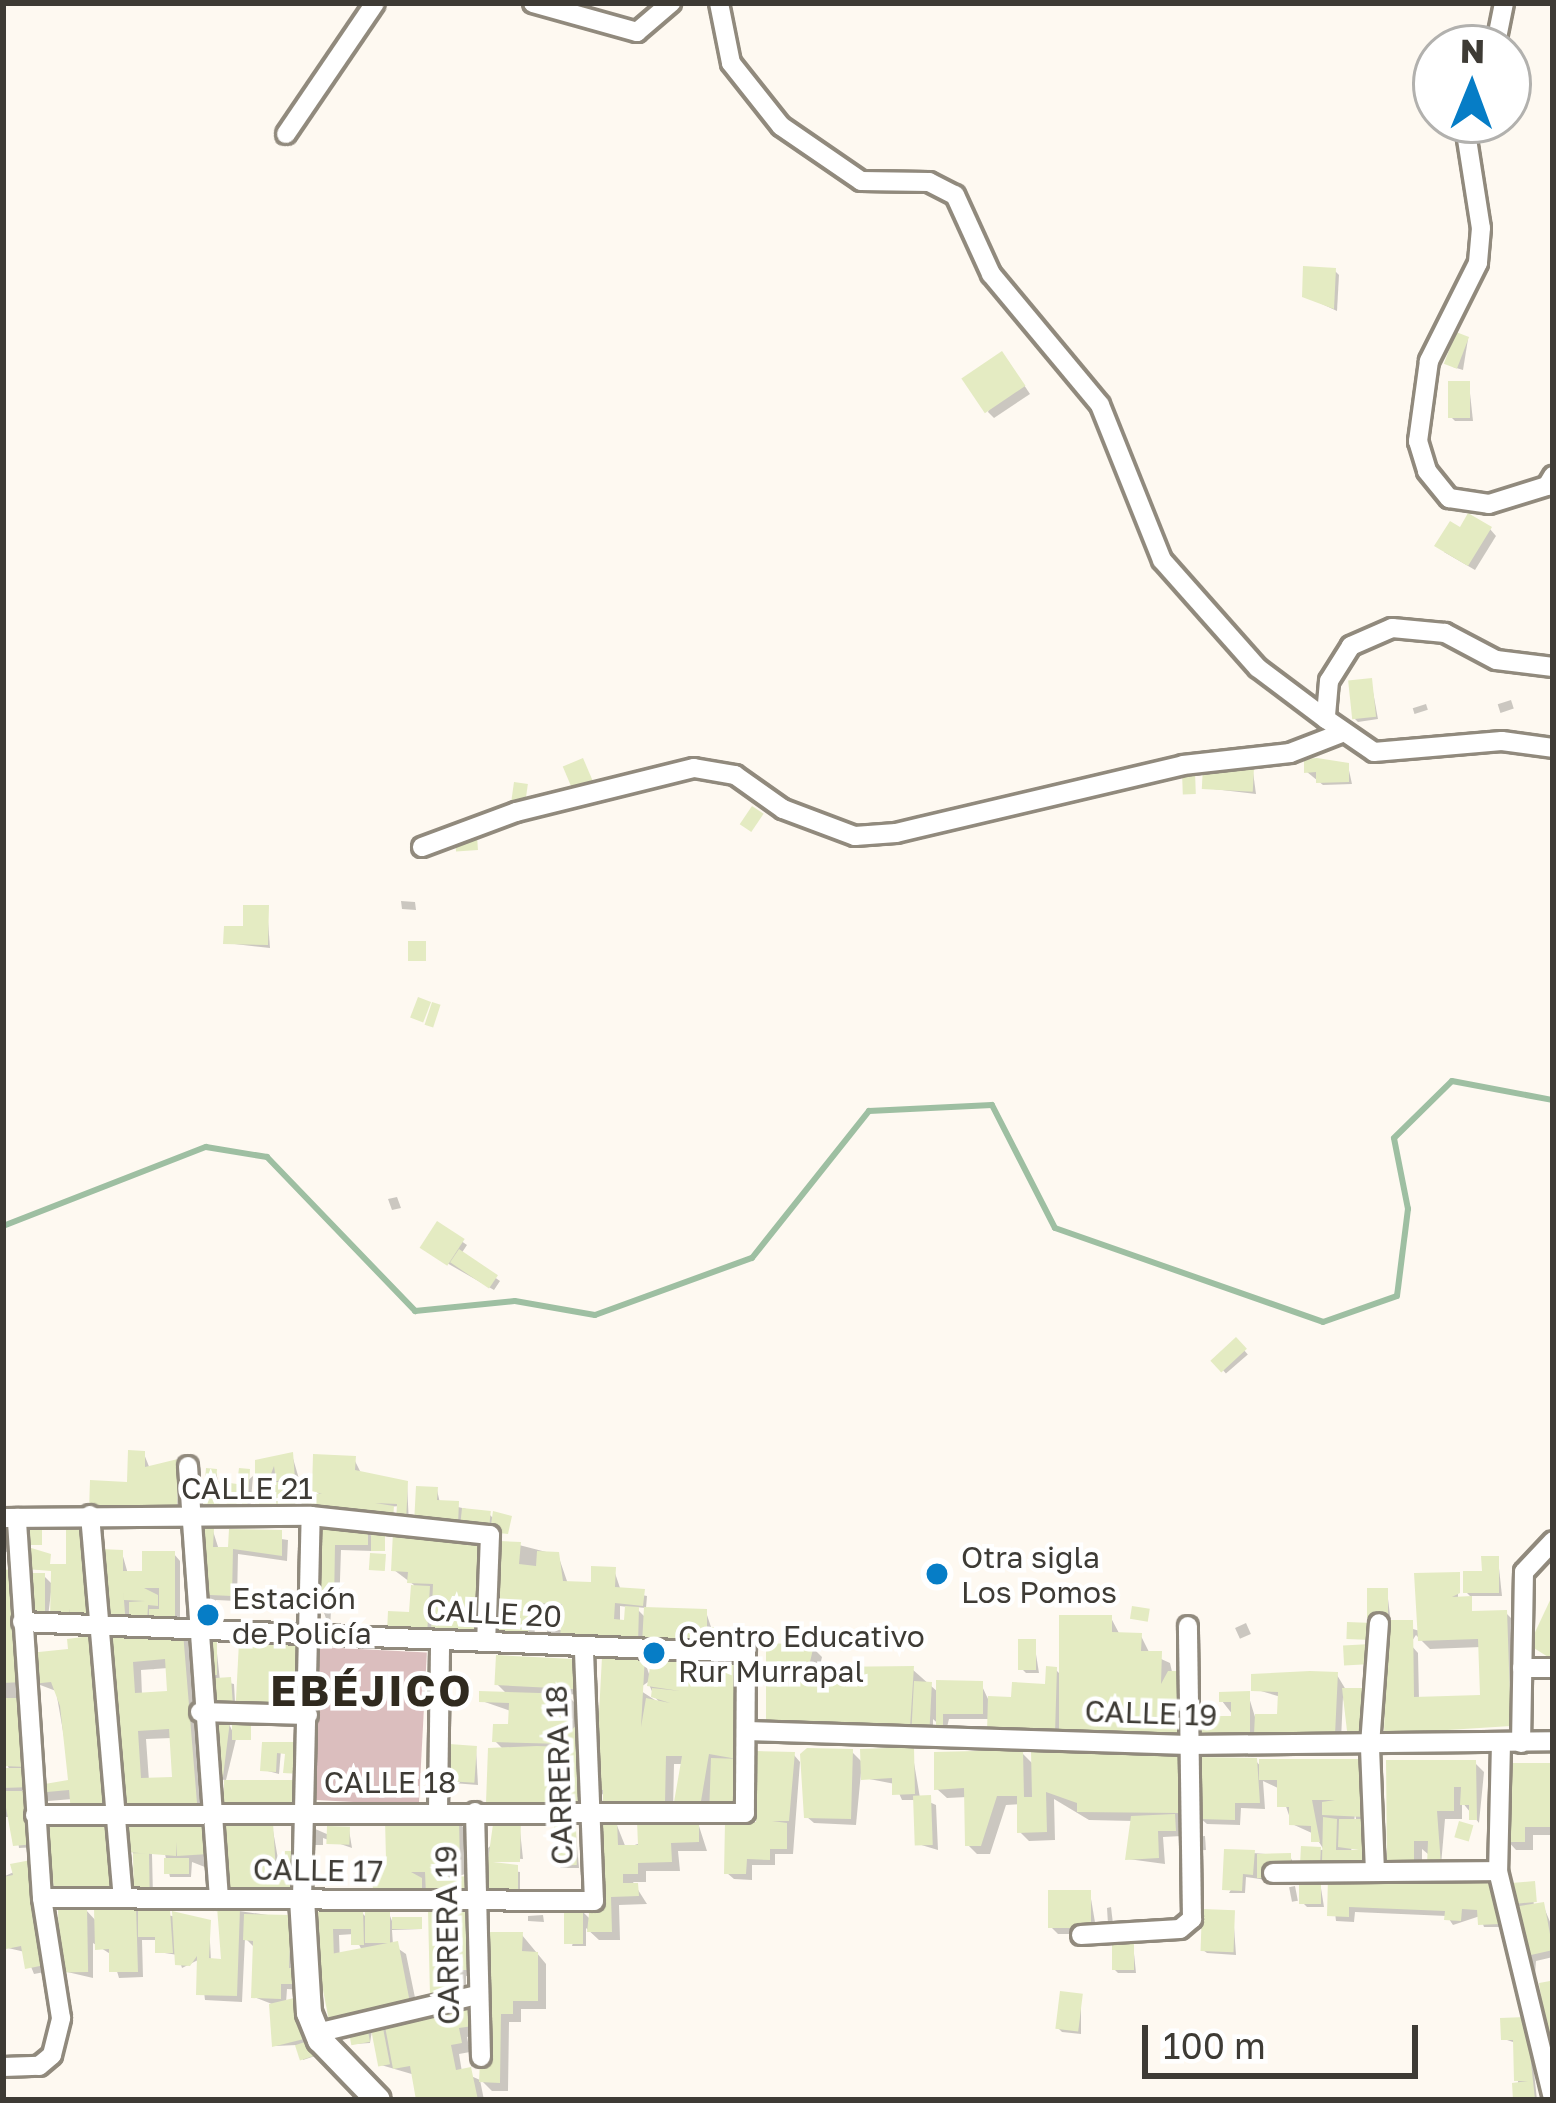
<!DOCTYPE html>
<html>
<head>
<meta charset="utf-8">
<style>
  body { margin:0 }
  #map { position:relative; width:1556px; height:2103px; overflow:hidden; background:#fef9f1; font-family:"Golos Text",sans-serif }
  div>[style] { position:absolute }
  .green>* { inset:0; background:#dbbebe; transform-origin:0 0 }
  .shadow>* { inset:0; background:#0003; transform-origin:0 0 }
  .stream>* { height:6px; margin:-3px; padding:0 3px; transform-origin:3px; border-radius:3px; background:#9ebfa2 }
  .building>* { inset:0; background:#e4ebc2; transform-origin:0 0 }
  .roads { filter:drop-shadow(3px 0 #918a7d) drop-shadow(-3px 0 #918a7d) drop-shadow(0 3px #918a7d) drop-shadow(0 -3px #918a7d) }
  .minor>* { height:18px; margin:-9px; padding:0 9px; transform-origin:9px; border-radius:9px; background:#fff }
  .major>* { height:24px; margin:-12px; padding:0 12px; transform-origin:12px; border-radius:12px; background:#fff }
  .dots>* { width:33px; height:33px; translate:-50% -50%; box-sizing:border-box; border:6px solid #fff; border-radius:50% }
  span { translate:-50% -50%; white-space:nowrap; text-align:center; line-height:1.15; -webkit-text-stroke:9px #fff; paint-order:stroke }
  .street-label { font-size:30px; color:#3e3b35 }
  .poi-label { font-size:30px; color:#3e3b35 }
  .left { translate:0 -50%; text-align:left }
  .district-label { font-size:42px; color:#302a1f; font-weight:700; letter-spacing:3px }
  .frame { position:absolute; inset:0; border:6px solid #3e3b35; pointer-events:none }
  .north { position:absolute; left:1412px; top:24px; width:120px; height:120px; box-sizing:border-box; background:#fff; border:3px solid #b2b1ae; border-radius:50%; rotate:1deg; font-size:33px; font-weight:700; line-height:48px; text-align:center; color:#3e3b35 }
  .north::after { content:''; display:block; margin:auto; width:42px; height:54px; background:#067dc6; clip-path:polygon(50% 0,100% 100%,50% 72%,0 100%) }
  .scale { position:absolute; left:1142px; top:2025px; width:276px; height:54px; box-sizing:border-box; border:6px solid #3e3b35; border-top:0; padding-left:15px; font-size:36px; line-height:42px; white-space:nowrap; color:#3e3b35; -webkit-text-stroke:9px #fff; paint-order:stroke }
</style>
</head>
<body>
<div id="map">
  <div class="green">
    <div style="left:320px;top:1647px;width:107px;height:153px;rotate:3deg"></div>
  </div>
  <div class="shadow">
    <div style="clip-path:polygon(1335px 271px,1339px 275px,1337px 311px,1305px 296px)"></div>
    <div style="clip-path:polygon(1468px 339px,1463px 370px,1453px 367px,1449px 363px)"></div>
    <div style="clip-path:polygon(1008px 361px,1030px 394px,994px 418px,988px 412px)"></div>
    <div style="clip-path:polygon(1469px 384px,1473px 421px,1455px 421px,1451px 417px)"></div>
    <div style="clip-path:polygon(1490px 529px,1496px 536px,1475px 570px,1444px 552px,1461px 531px)"></div>
    <div style="clip-path:polygon(1371px 681px,1378px 719px,1358px 722px,1354px 718px)"></div>
    <div style="left:1511px;top:700px;width:9px;height:14px;rotate:72deg"></div>
    <div style="left:1426px;top:704px;width:6px;height:14px;rotate:72deg"></div>
    <div style="clip-path:polygon(1348px 766px,1352px 784px,1323px 785px,1307px 772px)"></div>
    <div style="clip-path:polygon(1253px 772px,1256px 794px,1205px 788px)"></div>
    <div style="clip-path:polygon(401px 901px,415px 902px,416px 910px,402px 909px)"></div>
    <div style="clip-path:polygon(267px 908px,270px 948px,226px 943px)"></div>
    <div style="clip-path:polygon(397px 1197px,401px 1208px,392px 1210px,388px 1199px)"></div>
    <div style="clip-path:polygon(438px 1225px,467px 1245px,461px 1254px,500px 1281px,494px 1290px,426px 1251px)"></div>
    <div style="left:1236px;top:1341px;width:18px;height:29px;rotate:49deg"></div>
    <div style="clip-path:polygon(144px 1454px,150px 1469px,177px 1462px,184px 1468px,182px 1519px,130px 1485px)"></div>
    <div style="clip-path:polygon(292px 1455px,304px 1496px,322px 1497px,315px 1490px,354px 1459px,361px 1473px,407px 1484px,409px 1524px,400px 1506px,264px 1516px,258px 1463px)"></div>
    <div style="clip-path:polygon(216px 1472px,219px 1485px,240px 1487px,253px 1476px,250px 1512px,194px 1504px,196px 1482px,207px 1489px)"></div>
    <div style="clip-path:polygon(437px 1490px,440px 1503px,489px 1514px,508px 1533px,421px 1527px)"></div>
    <div style="clip-path:polygon(3px 1529px,16px 1529px,20px 1552px,3px 1552px)"></div>
    <div style="clip-path:polygon(213px 1531px,219px 1550px,231px 1550px,232px 1532px,288px 1540px,287px 1561px,238px 1554px,237px 1601px,216px 1600px,215px 1625px,208px 1625px)"></div>
    <div style="clip-path:polygon(323px 1531px,367px 1532px,375px 1539px,373px 1551px,341px 1550px,339px 1610px,331px 1610px,330px 1630px,321px 1604px)"></div>
    <div style="clip-path:polygon(485px 1543px,444px 1641px,430px 1628px,430px 1637px,412px 1615px,414px 1585px,394px 1570px)"></div>
    <div style="clip-path:polygon(evenodd,519px 1545px,558px 1555px,568px 1584px,593px 1585px,614px 1570px,621px 1591px,647px 1596px,646px 1608px,635px 1607px,647px 1619px,706px 1612px,712px 1630px,759px 1639px,758px 1654px,729px 1653px,735px 1804px,711px 1799px,709px 1815px,687px 1811px,676px 1800px,684px 1764px,674px 1764px,673px 1811px,615px 1809px,593px 1783px,575px 1812px,565px 1803px,565px 1811px,489px 1802px,505px 1751px,495px 1741px,511px 1727px,511px 1711px,482px 1701px,508px 1695px,497px 1684px,577px 1662px,583px 1695px,566px 1694px,578px 1706px,593px 1780px,644px 1659px,651px 1680px,722px 1669px,725px 1653px,569px 1647px,558px 1636px,547px 1640px,547px 1625px,563px 1631px,564px 1609px,536px 1608px,534px 1646px,506px 1645px,519px 1545px,620px 1606px,628px 1607px,627px 1623px,620px 1623px,620px 1606px,519px 1545px,648px 1682px,654px 1696px,661px 1704px,638px 1689px,648px 1682px)"></div>
    <div style="clip-path:polygon(evenodd,122px 1553px,128px 1574px,145px 1574px,174px 1554px,180px 1561px,180px 1633px,191px 1644px,205px 1811px,136px 1816px,113px 1640px,164px 1636px,60px 1627px,54px 1570px,31px 1569px,49px 1557px,50px 1567px,98px 1572px,122px 1553px,168px 1668px,170px 1693px,142px 1695px,141px 1670px,168px 1668px,122px 1553px,172px 1738px,175px 1779px,149px 1781px,146px 1739px,172px 1738px)"></div>
    <div style="clip-path:polygon(1498px 1559px,1502px 1596px,1470px 1596px,1466px 1592px)"></div>
    <div style="clip-path:polygon(evenodd,1458px 1575px,1458px 1600px,1472px 1614px,1506px 1613px,1515px 1622px,1519px 1722px,1424px 1726px,1424px 1732px,1519px 1734px,1429px 1737px,1420px 1729px,1421px 1738px,1394px 1739px,1385px 1671px,1394px 1671px,1394px 1644px,1370px 1617px,1387px 1591px,1391px 1623px,1420px 1631px,1458px 1575px,1416px 1635px,1430px 1649px,1481px 1647px,1483px 1697px,1419px 1700px,1418px 1653px,1410px 1644px,1416px 1635px)"></div>
    <div style="clip-path:polygon(3px 1576px,44px 1576px,52px 1584px,47px 1625px,31px 1624px,23px 1696px,17px 1696px,29px 1708px,33px 1789px,22px 1790px,38px 1847px,19px 1848px,15px 1817px,3px 1817px,3px 1771px,10px 1771px,3px 1754px)"></div>
    <div style="clip-path:polygon(1111px 1618px,1120px 1635px,1141px 1636px,1150px 1654px,1170px 1663px,1189px 1746px,1061px 1739px,990px 1719px,949px 1719px,946px 1731px,933px 1719px,933px 1729px,778px 1728px,769px 1719px,813px 1648px,822px 1657px,815px 1687px,912px 1669px,939px 1693px,981px 1684px,988px 1699px,1014px 1700px,1048px 1687px,1056px 1670px,1062px 1676px)"></div>
    <div style="left:1246px;top:1623px;width:12px;height:12px;rotate:66deg"></div>
    <div style="clip-path:polygon(90px 1639px,99px 1648px,101px 1818px,113px 1829px,119px 1896px,73px 1799px,48px 1801px,40px 1793px,72px 1783px,56px 1691px,35px 1683px)"></div>
    <div style="clip-path:polygon(1034px 1642px,1039px 1673px,1026px 1673px,1022px 1669px)"></div>
    <div style="clip-path:polygon(216px 1644px,220px 1681px,234px 1684px,235px 1702px,307px 1714px,213px 1707px,204px 1674px)"></div>
    <div style="clip-path:polygon(1337px 1675px,1372px 1733px,1350px 1729px,1343px 1697px,1341px 1740px,1263px 1740px,1255px 1732px,1255px 1743px,1222px 1701px,1248px 1694px,1255px 1717px,1280px 1717px,1281px 1697px,1254px 1689px)"></div>
    <div style="clip-path:polygon(229px 1724px,236px 1739px,226px 1780px,214px 1779px)"></div>
    <div style="clip-path:polygon(265px 1745px,281px 1750px,279px 1774px,264px 1770px)"></div>
    <div style="clip-path:polygon(476px 1749px,478px 1785px,453px 1783px,449px 1780px)"></div>
    <div style="clip-path:polygon(912px 1751px,920px 1798px,936px 1805px,938px 1850px,918px 1844px,916px 1800px,902px 1800px,895px 1784px,864px 1778px)"></div>
    <div style="clip-path:polygon(852px 1752px,862px 1762px,856px 1825px,814px 1823px,807px 1817px)"></div>
    <div style="clip-path:polygon(1022px 1753px,1035px 1766px,1176px 1758px,1186px 1767px,1187px 1821px,1182px 1836px,1163px 1837px,1165px 1864px,1128px 1859px,1134px 1821px,1089px 1820px,1054px 1799px,1055px 1840px,1029px 1841px,1020px 1832px,1020px 1804px,1006px 1805px,990px 1854px,977px 1854px,968px 1845px,967px 1797px,947px 1798px,937px 1789px)"></div>
    <div style="clip-path:polygon(794px 1755px,800px 1762px,793px 1854px,775px 1854px,775px 1865px,752px 1865px,752px 1880px,734px 1879px,727px 1873px)"></div>
    <div style="clip-path:polygon(evenodd,1256px 1761px,1262px 1768px,1365px 1762px,1369px 1866px,1306px 1867px,1303px 1849px,1324px 1850px,1314px 1834px,1292px 1824px,1280px 1789px,1263px 1781px,1265px 1809px,1241px 1808px,1240px 1825px,1207px 1824px,1200px 1818px,1256px 1761px,1355px 1813px,1362px 1853px,1351px 1853px,1355px 1813px)"></div>
    <div style="clip-path:polygon(1389px 1763px,1475px 1763px,1484px 1772px,1479px 1823px,1462px 1802px,1462px 1819px,1445px 1819px,1441px 1865px,1422px 1849px,1422px 1874px,1399px 1874px)"></div>
    <div style="clip-path:polygon(1553px 1767px,1553px 1835px,1533px 1835px,1533px 1850px,1516px 1850px,1507px 1840px)"></div>
    <div style="clip-path:polygon(519px 1821px,523px 1859px,493px 1857px,493px 1868px,520px 1872px,520px 1899px,430px 1903px,389px 1862px,458px 1822px,467px 1831px,468px 1873px,450px 1879px,486px 1891px,488px 1848px)"></div>
    <div style="clip-path:polygon(575px 1823px,579px 1868px,561px 1868px,557px 1864px)"></div>
    <div style="clip-path:polygon(616px 1823px,626px 1848px,698px 1823px,707px 1851px,678px 1851px,680px 1871px,646px 1871px,646px 1882px,633px 1882px,647px 1904px,619px 1905px,620px 1940px,599px 1940px,586px 1928px,586px 1946px,572px 1946px,582px 1911px,589px 1918px)"></div>
    <div style="clip-path:polygon(130px 1824px,205px 1826px,210px 1869px,192px 1862px,191px 1877px,170px 1877px,165px 1854px,152px 1854px,153px 1897px,137px 1894px)"></div>
    <div style="clip-path:polygon(272px 1825px,281px 1876px,292px 1875px,288px 1854px,301px 1855px,300px 1872px,292px 1872px,303px 1897px,229px 1901px,219px 1827px)"></div>
    <div style="clip-path:polygon(313px 1828px,329px 1835px,349px 1830px,352px 1848px,323px 1838px,323px 1845px,313px 1845px)"></div>
    <div style="left:1205px;top:1836px;width:14px;height:13px;rotate:86deg"></div>
    <div style="clip-path:polygon(1253px 1853px,1290px 1856px,1294px 1865px,1273px 1881px,1246px 1877px,1245px 1893px,1229px 1893px)"></div>
    <div style="clip-path:polygon(31px 1864px,55px 1970px,34px 1974px,25px 1952px,8px 1948px,3px 1918px,3px 1877px)"></div>
    <div style="clip-path:polygon(1331px 1880px,1499px 1884px,1502px 1927px,1484px 1927px,1480px 1916px,1453px 1925px,1447px 1916px,1355px 1912px,1354px 1922px,1336px 1921px)"></div>
    <div style="clip-path:polygon(1320px 1882px,1324px 1907px,1307px 1907px,1303px 1903px)"></div>
    <div style="clip-path:polygon(1532px 1884px,1535px 1918px,1543px 1905px,1553px 1929px,1553px 1957px,1536px 1961px,1535px 1975px,1517px 1903px)"></div>
    <div style="left:1295px;top:1886px;width:15px;height:6px;rotate:79deg"></div>
    <div style="clip-path:polygon(1090px 1893px,1097px 1934px,1058px 1934px,1051px 1927px)"></div>
    <div style="clip-path:polygon(1111px 1907px,1113px 1924px,1108px 1924px,1107px 1908px)"></div>
    <div style="clip-path:polygon(135px 1909px,209px 1923px,211px 1961px,224px 1962px,239px 1911px,289px 1918px,305px 1990px,287px 1989px,286px 2003px,297px 2005px,307px 2045px,318px 2055px,303px 2060px,297px 2045px,275px 2046px,272px 2004px,254px 1997px,253px 1946px,245px 1938px,242px 2002px,205px 2000px,200px 1959px,182px 1968px,178px 1955px,158px 1952px,158px 1940px,142px 1940px,143px 1977px,119px 1978px,112px 1955px,93px 1943px,93px 1978px,63px 1971px,86px 1910px,97px 1922px)"></div>
    <div style="clip-path:polygon(evenodd,388px 1911px,392px 1921px,422px 1929px,392px 1930px,393px 1945px,406px 1954px,419px 2017px,468px 2007px,477px 2016px,481px 2034px,467px 2037px,470px 2052px,459px 2054px,462px 2072px,480px 2080px,484px 2100px,419px 2100px,415px 2075px,381px 2065px,373px 2024px,370px 2043px,354px 2044px,312px 1959px,310px 1915px,362px 1913px,369px 1920px,388px 1911px,354px 1934px,366px 1959px,340px 1964px,339px 1935px,354px 1934px)"></div>
    <div style="clip-path:polygon(431px 1913px,476px 1976px,466px 1976px,466px 2001px,433px 1995px)"></div>
    <div style="clip-path:polygon(1233px 1913px,1236px 1955px,1207px 1953px,1203px 1950px)"></div>
    <div style="clip-path:polygon(543px 1915px,544px 1922px,528px 1921px,528px 1916px)"></div>
    <div style="clip-path:polygon(522px 1935px,546px 1964px,546px 2009px,521px 2009px,521px 2022px,509px 2022px,508px 2091px,492px 2091px,482px 2081px)"></div>
    <div style="clip-path:polygon(1133px 1944px,1136px 1973px,1118px 1973px,1114px 1969px)"></div>
    <div style="clip-path:polygon(1549px 1985px,1553px 1989px,1553px 2061px,1542px 1986px)"></div>
    <div style="clip-path:polygon(1081px 1997px,1081px 2034px,1062px 2032px,1058px 2028px)"></div>
    <div style="clip-path:polygon(1529px 2024px,1537px 2100px,1519px 2100px,1516px 2043px,1504px 2039px)"></div>
  </div>
  <div class="stream">
    <div style="left:3px;top:1226px;width:218px;rotate:-21.3deg"></div>
    <div style="left:206px;top:1147px;width:62px;rotate:9.3deg"></div>
    <div style="left:267px;top:1157px;width:214px;rotate:46.1deg"></div>
    <div style="left:415px;top:1311px;width:100px;rotate:-5.7deg"></div>
    <div style="left:515px;top:1301px;width:81px;rotate:9.9deg"></div>
    <div style="left:595px;top:1315px;width:167px;rotate:-20deg"></div>
    <div style="left:752px;top:1258px;width:188px;rotate:-51.5deg"></div>
    <div style="left:869px;top:1111px;width:123px;rotate:-2.8deg"></div>
    <div style="left:992px;top:1105px;width:138px;rotate:62.9deg"></div>
    <div style="left:1055px;top:1228px;width:284px;rotate:19.3deg"></div>
    <div style="left:1323px;top:1322px;width:78px;rotate:-19.4deg"></div>
    <div style="left:1397px;top:1296px;width:88px;rotate:-82.8deg"></div>
    <div style="left:1408px;top:1209px;width:72px;rotate:-101.2deg"></div>
    <div style="left:1394px;top:1138px;width:81px;rotate:-44.5deg"></div>
    <div style="left:1452px;top:1081px;width:103px;rotate:10.7deg"></div>
  </div>
  <div class="building">
    <div style="clip-path:polygon(1303px 266px,1336px 268px,1334px 309px,1302px 297px)"></div>
    <div style="left:1456px;top:332px;width:14px;height:34px;rotate:21deg"></div>
    <div style="left:1002px;top:351px;width:42px;height:49px;rotate:56deg"></div>
    <div style="left:1448px;top:381px;width:22px;height:37px"></div>
    <div style="clip-path:polygon(1468px 513px,1492px 527px,1468px 566px,1434px 546px,1450px 521px,1460px 527px)"></div>
    <div style="left:1372px;top:678px;width:39px;height:24px;rotate:84deg"></div>
    <div style="left:583px;top:758px;width:30px;height:22px;rotate:67deg"></div>
    <div style="clip-path:polygon(1317px 758px,1349px 763px,1349px 782px,1316px 783px,1316px 772px,1304px 773px,1304px 759px)"></div>
    <div style="left:1203px;top:766px;width:51px;height:23px;rotate:3deg"></div>
    <div style="left:1195px;top:771px;width:23px;height:13px;rotate:88deg"></div>
    <div style="left:514px;top:782px;width:14px;height:22px;rotate:8deg"></div>
    <div style="left:752px;top:806px;width:14px;height:22px;rotate:34deg"></div>
    <div style="left:477px;top:836px;width:14px;height:22px;rotate:86deg"></div>
    <div style="clip-path:polygon(243px 905px,269px 905px,268px 945px,223px 944px,224px 926px,243px 926px)"></div>
    <div style="left:408px;top:941px;width:18px;height:20px"></div>
    <div style="left:418px;top:997px;width:14px;height:22px;rotate:21deg"></div>
    <div style="left:432px;top:1002px;width:9px;height:24px;rotate:18deg"></div>
    <div style="left:437px;top:1221px;width:33px;height:32px;rotate:33deg"></div>
    <div style="left:459px;top:1249px;width:47px;height:16px;rotate:34deg"></div>
    <div style="left:1236px;top:1337px;width:16px;height:35px;rotate:47deg"></div>
    <div style="clip-path:polygon(128px 1450px,145px 1451px,145px 1467px,178px 1459px,177px 1514px,89px 1512px,90px 1480px,127px 1482px)"></div>
    <div style="clip-path:polygon(293px 1452px,295px 1479px,276px 1481px,274px 1466px,268px 1482px,298px 1482px,298px 1511px,255px 1511px,255px 1460px)"></div>
    <div style="clip-path:polygon(313px 1454px,356px 1456px,355px 1470px,408px 1481px,406px 1522px,396px 1522px,397px 1504px,375px 1503px,394px 1506px,393px 1519px,301px 1515px,301px 1493px,322px 1494px,312px 1491px)"></div>
    <div style="clip-path:polygon(206px 1468px,217px 1469px,216px 1481px,237px 1484px,239px 1468px,250px 1469px,247px 1510px,203px 1505px)"></div>
    <div style="clip-path:polygon(416px 1486px,438px 1487px,437px 1500px,459px 1501px,458px 1526px,414px 1524px)"></div>
    <div style="left:462px;top:1508px;width:29px;height:19px;rotate:6deg"></div>
    <div style="clip-path:polygon(493px 1511px,512px 1516px,508px 1534px,490px 1532px)"></div>
    <div style="left:26px;top:1524px;width:16px;height:21px"></div>
    <div style="clip-path:polygon(66px 1525px,90px 1525px,93px 1623px,70px 1623px,70px 1609px,68px 1622px,50px 1621px,51px 1571px,27px 1569px,28px 1547px,51px 1554px,50px 1564px,66px 1564px)"></div>
    <div style="clip-path:polygon(201px 1527px,214px 1528px,213px 1547px,228px 1547px,229px 1529px,282px 1530px,282px 1556px,233px 1549px,232px 1596px,210px 1595px,210px 1620px,198px 1619px)"></div>
    <div style="clip-path:polygon(320px 1528px,368px 1529px,368px 1545px,335px 1545px,334px 1605px,318px 1605px)"></div>
    <div style="left:371px;top:1531px;width:14px;height:20px"></div>
    <div style="clip-path:polygon(393px 1532px,486px 1540px,483px 1636px,431px 1633px,433px 1584px,407px 1583px,408px 1572px,391px 1571px)"></div>
    <div style="clip-path:polygon(500px 1541px,521px 1542px,519px 1564px,536px 1566px,537px 1551px,559px 1552px,563px 1581px,591px 1582px,591px 1566px,616px 1567px,615px 1587px,645px 1589px,643px 1606px,615px 1603px,614px 1619px,624px 1620px,625px 1606px,639px 1607px,638px 1645px,560px 1641px,562px 1604px,530px 1603px,528px 1641px,496px 1640px)"></div>
    <div style="clip-path:polygon(100px 1549px,123px 1550px,123px 1571px,142px 1571px,142px 1551px,175px 1551px,175px 1626px,149px 1626px,149px 1609px,159px 1609px,159px 1588px,144px 1588px,158px 1595px,158px 1606px,148px 1605px,147px 1624px,129px 1623px,129px 1602px,145px 1601px,124px 1600px,123px 1588px,126px 1626px,100px 1624px)"></div>
    <div style="left:370px;top:1553px;width:16px;height:17px;rotate:4deg"></div>
    <div style="clip-path:polygon(1481px 1556px,1499px 1556px,1499px 1593px,1463px 1593px,1463px 1571px,1482px 1571px)"></div>
    <div style="clip-path:polygon(15px 1569px,23px 1682px,3px 1683px,3px 1570px)"></div>
    <div style="clip-path:polygon(1460px 1572px,1460px 1593px,1452px 1597px,1472px 1596px,1472px 1611px,1507px 1610px,1511px 1726px,1384px 1734px,1387px 1620px,1413px 1620px,1414px 1697px,1480px 1695px,1478px 1639px,1418px 1641px,1414px 1573px)"></div>
    <div style="left:25px;top:1573px;width:20px;height:49px"></div>
    <div style="clip-path:polygon(411px 1585px,430px 1586px,427px 1635px,387px 1632px,388px 1611px,409px 1612px)"></div>
    <div style="left:1367px;top:1588px;width:21px;height:30px"></div>
    <div style="clip-path:polygon(1553px 1594px,1553px 1660px,1529px 1645px)"></div>
    <div style="left:1132px;top:1606px;width:18px;height:13px;rotate:9deg"></div>
    <div style="clip-path:polygon(644px 1607px,707px 1609px,707px 1627px,725px 1627px,724px 1648px,642px 1644px)"></div>
    <div style="clip-path:polygon(1059px 1615px,1112px 1615px,1112px 1632px,1142px 1633px,1141px 1651px,1162px 1651px,1161px 1684px,1168px 1671px,1184px 1671px,1180px 1738px,1059px 1734px)"></div>
    <div style="left:1347px;top:1622px;width:26px;height:17px;rotate:2deg"></div>
    <div style="left:726px;top:1631px;width:30px;height:19px;rotate:2deg"></div>
    <div style="clip-path:polygon(evenodd,183px 1632px,197px 1803px,123px 1808px,110px 1638px,183px 1632px,165px 1659px,167px 1691px,135px 1693px,133px 1662px,165px 1659px,183px 1632px,169px 1729px,172px 1777px,141px 1778px,138px 1731px,169px 1729px)"></div>
    <div style="clip-path:polygon(91px 1636px,110px 1808px,71px 1812px,69px 1790px,36px 1793px,39px 1785px,68px 1780px,60px 1706px,51px 1682px,32px 1684px,29px 1653px,68px 1649px,67px 1639px)"></div>
    <div style="left:1018px;top:1639px;width:18px;height:31px"></div>
    <div style="left:201px;top:1641px;width:16px;height:34px"></div>
    <div style="left:239px;top:1642px;width:65px;height:64px;rotate:3deg"></div>
    <div style="clip-path:polygon(766px 1643px,814px 1645px,805px 1683px,824px 1684px,826px 1667px,914px 1666px,910px 1728px,766px 1720px)"></div>
    <div style="left:1371px;top:1644px;width:20px;height:28px;rotate:87deg"></div>
    <div style="left:496px;top:1655px;width:83px;height:30px;rotate:3deg"></div>
    <div style="clip-path:polygon(652px 1655px,719px 1666px,721px 1656px,740px 1656px,737px 1759px,709px 1754px,700px 1807px,674px 1802px,682px 1756px,666px 1756px,665px 1803px,603px 1801px,603px 1790px,595px 1789px,602px 1657px,645px 1656px,641px 1727px,646px 1698px,670px 1703px,651px 1697px,652px 1688px,680px 1691px,647px 1686px)"></div>
    <div style="clip-path:polygon(1046px 1666px,1057px 1667px,1055px 1734px,987px 1732px,988px 1696px,1011px 1697px,1012px 1682px,1045px 1684px)"></div>
    <div style="clip-path:polygon(1310px 1671px,1338px 1672px,1335px 1735px,1254px 1734px,1255px 1714px,1277px 1714px,1278px 1692px,1251px 1691px,1251px 1674px)"></div>
    <div style="left:231px;top:1677px;width:26px;height:26px;rotate:86deg"></div>
    <div style="clip-path:polygon(936px 1680px,983px 1681px,983px 1714px,943px 1714px,943px 1725px,936px 1726px)"></div>
    <div style="left:914px;top:1681px;width:18px;height:45px;rotate:3deg"></div>
    <div style="clip-path:polygon(1342px 1688px,1369px 1688px,1370px 1731px,1347px 1731px)"></div>
    <div style="clip-path:polygon(479px 1691px,570px 1694px,569px 1732px,583px 1720px,586px 1805px,562px 1804px,564px 1744px,492px 1742px,493px 1724px,508px 1724px,509px 1703px,479px 1702px)"></div>
    <div style="clip-path:polygon(1250px 1691px,1250px 1738px,1200px 1738px,1199px 1716px,1231px 1716px,1231px 1702px,1219px 1702px,1219px 1692px)"></div>
    <div style="clip-path:polygon(3px 1698px,23px 1698px,26px 1767px,3px 1766px)"></div>
    <div style="clip-path:polygon(209px 1720px,230px 1721px,223px 1777px,207px 1777px)"></div>
    <div style="left:232px;top:1721px;width:19px;height:19px"></div>
    <div style="clip-path:polygon(262px 1742px,301px 1742px,301px 1774px,283px 1773px,285px 1754px,277px 1753px,276px 1772px,260px 1771px)"></div>
    <div style="left:449px;top:1744px;width:28px;height:37px;rotate:4deg"></div>
    <div style="clip-path:polygon(537px 1746px,562px 1747px,559px 1806px,486px 1803px,488px 1748px)"></div>
    <div style="clip-path:polygon(914px 1747px,915px 1794px,892px 1795px,892px 1778px,861px 1780px,860px 1749px)"></div>
    <div style="clip-path:polygon(807px 1748px,853px 1749px,851px 1819px,804px 1818px,800px 1754px)"></div>
    <div style="clip-path:polygon(1023px 1750px,1024px 1797px,1032px 1797px,1031px 1752px,1178px 1755px,1179px 1813px,1077px 1812px,1077px 1803px,1046px 1792px,1047px 1832px,1017px 1833px,1017px 1796px,997px 1796px,981px 1846px,965px 1846px,964px 1788px,934px 1790px,934px 1752px)"></div>
    <div style="clip-path:polygon(756px 1751px,795px 1752px,789px 1821px,772px 1821px,787px 1823px,787px 1849px,770px 1849px,770px 1860px,747px 1859px,746px 1874px,724px 1874px,725px 1822px,756px 1822px)"></div>
    <div style="clip-path:polygon(1199px 1757px,1257px 1758px,1260px 1803px,1235px 1803px,1235px 1820px,1197px 1819px)"></div>
    <div style="left:711px;top:1758px;width:24px;height:43px;rotate:2deg"></div>
    <div style="clip-path:polygon(1259px 1759px,1366px 1759px,1366px 1817px,1322px 1815px,1322px 1802px,1335px 1800px,1312px 1800px,1320px 1842px,1311px 1842px,1311px 1826px,1289px 1825px,1289px 1807px,1277px 1807px,1277px 1780px,1259px 1780px)"></div>
    <div style="clip-path:polygon(1386px 1760px,1476px 1760px,1477px 1820px,1469px 1820px,1469px 1805px,1460px 1805px,1461px 1787px,1454px 1787px,1454px 1811px,1437px 1811px,1441px 1865px,1427px 1865px,1428px 1841px,1414px 1841px,1414px 1866px,1387px 1866px)"></div>
    <div style="clip-path:polygon(1503px 1763px,1553px 1763px,1553px 1827px,1525px 1827px,1525px 1842px,1504px 1842px)"></div>
    <div style="clip-path:polygon(3px 1768px,28px 1768px,31px 1787px,3px 1788px)"></div>
    <div style="left:224px;top:1780px;width:81px;height:27px"></div>
    <div style="clip-path:polygon(3px 1791px,27px 1791px,35px 1844px,13px 1846px)"></div>
    <div style="left:931px;top:1795px;width:50px;height:18px;rotate:88deg"></div>
    <div style="clip-path:polygon(1175px 1814px,1176px 1831px,1158px 1831px,1159px 1858px,1125px 1860px,1131px 1816px)"></div>
    <div style="clip-path:polygon(494px 1817px,521px 1818px,520px 1862px,493px 1862px,518px 1865px,518px 1896px,483px 1896px)"></div>
    <div style="clip-path:polygon(1323px 1817px,1337px 1819px,1336px 1850px,1359px 1850px,1338px 1847px,1339px 1819px,1367px 1819px,1366px 1863px,1322px 1862px)"></div>
    <div style="clip-path:polygon(459px 1819px,460px 1865px,442px 1865px,442px 1877px,476px 1876px,476px 1895px,426px 1896px,425px 1872px,411px 1872px,422px 1878px,422px 1895px,373px 1896px,372px 1859px,386px 1859px,385px 1820px)"></div>
    <div style="left:107px;top:1820px;width:71px;height:60px;rotate:84deg"></div>
    <div style="left:576px;top:1820px;width:45px;height:22px;rotate:89deg"></div>
    <div style="clip-path:polygon(617px 1820px,618px 1845px,638px 1845px,637px 1821px,699px 1820px,699px 1842px,671px 1843px,672px 1862px,638px 1863px,638px 1874px,623px 1874px,623px 1883px,638px 1883px,639px 1896px,611px 1897px,612px 1932px,587px 1932px,599px 1821px)"></div>
    <div style="clip-path:polygon(126px 1821px,206px 1823px,209px 1854px,177px 1856px,177px 1842px,176px 1856px,127px 1852px)"></div>
    <div style="left:1459px;top:1821px;width:15px;height:17px;rotate:16deg"></div>
    <div style="clip-path:polygon(273px 1822px,276px 1873px,285px 1873px,285px 1851px,301px 1851px,298px 1892px,220px 1895px,216px 1824px)"></div>
    <div style="left:327px;top:1826px;width:23px;height:18px;rotate:2deg"></div>
    <div style="left:1301px;top:1846px;width:20px;height:19px;rotate:3deg"></div>
    <div style="clip-path:polygon(1224px 1849px,1255px 1850px,1253px 1875px,1243px 1874px,1242px 1891px,1222px 1890px)"></div>
    <div style="left:149px;top:1853px;width:42px;height:16px;rotate:89deg"></div>
    <div style="clip-path:polygon(1291px 1853px,1291px 1863px,1270px 1862px,1270px 1878px,1257px 1878px,1257px 1854px)"></div>
    <div style="left:164px;top:1858px;width:25px;height:16px"></div>
    <div style="clip-path:polygon(31px 1860px,50px 1964px,25px 1969px,21px 1946px,6px 1949px,3px 1877px,13px 1875px,10px 1864px)"></div>
    <div style="clip-path:polygon(1328px 1877px,1497px 1877px,1500px 1924px,1478px 1925px,1477px 1910px,1462px 1909px,1461px 1921px,1444px 1920px,1445px 1911px,1349px 1907px,1349px 1917px,1327px 1916px)"></div>
    <div style="left:1321px;top:1879px;width:25px;height:22px;rotate:90deg"></div>
    <div style="left:1535px;top:1881px;width:21px;height:23px;rotate:85deg"></div>
    <div style="left:1048px;top:1890px;width:43px;height:38px"></div>
    <div style="clip-path:polygon(1544px 1902px,1553px 1950px,1531px 1955px,1534px 1969px,1525px 1970px,1513px 1907px)"></div>
    <div style="clip-path:polygon(136px 1906px,138px 1972px,109px 1972px,109px 1949px,95px 1950px,94px 1908px)"></div>
    <div style="left:87px;top:1907px;width:65px;height:29px;rotate:89deg"></div>
    <div style="clip-path:polygon(217px 1907px,240px 1908px,237px 1996px,196px 1995px,197px 1956px,190px 1966px,175px 1965px,172px 1911px,211px 1920px,209px 1958px,221px 1959px)"></div>
    <div style="left:365px;top:1908px;width:25px;height:35px"></div>
    <div style="left:564px;top:1908px;width:19px;height:36px"></div>
    <div style="clip-path:polygon(470px 1909px,471px 1970px,460px 1970px,461px 1995px,430px 1996px,428px 1910px)"></div>
    <div style="left:1202px;top:1909px;width:33px;height:42px;rotate:2deg"></div>
    <div style="clip-path:polygon(138px 1910px,170px 1910px,173px 1953px,155px 1953px,155px 1937px,138px 1937px)"></div>
    <div style="clip-path:polygon(363px 1910px,364px 1945px,351px 1945px,351px 1929px,333px 1929px,334px 1959px,309px 1960px,307px 1912px)"></div>
    <div style="clip-path:polygon(244px 1914px,291px 1915px,289px 1968px,300px 1968px,299px 1984px,281px 1984px,281px 1999px,251px 1998px,253px 1941px,243px 1940px)"></div>
    <div style="left:422px;top:1917px;width:12px;height:30px;rotate:90deg"></div>
    <div style="clip-path:polygon(486px 1932px,523px 1932px,522px 1951px,538px 1952px,538px 2001px,513px 2001px,513px 2014px,501px 2014px,500px 2083px,479px 2082px)"></div>
    <div style="left:398px;top:1941px;width:67px;height:83px;rotate:79deg"></div>
    <div style="left:1112px;top:1941px;width:22px;height:29px"></div>
    <div style="clip-path:polygon(1550px 1981px,1553px 2003px,1550px 2063px,1539px 1983px)"></div>
    <div style="left:1060px;top:1991px;width:23px;height:38px;rotate:7deg"></div>
    <div style="clip-path:polygon(294px 1998px,304px 2039px,272px 2047px,269px 2004px)"></div>
    <div style="clip-path:polygon(469px 2003px,473px 2026px,459px 2028px,462px 2043px,451px 2045px,456px 2070px,471px 2067px,478px 2100px,416px 2100px,410px 2066px,393px 2069px,384px 2021px)"></div>
    <div style="clip-path:polygon(1526px 2017px,1535px 2099px,1513px 2100px,1512px 2083px,1528px 2081px,1514px 2081px,1513px 2040px,1501px 2040px,1500px 2018px)"></div>
    <div style="left:382px;top:2023px;width:42px;height:12px;rotate:79deg"></div>
    <div style="left:367px;top:2026px;width:16px;height:19px;rotate:79deg"></div>
    <div style="left:314px;top:2039px;width:16px;height:20px;rotate:72deg"></div>
  </div>
  <div class="roads">
    <div class="minor">
      <div style="left:533px;top:3px;width:108px;rotate:15.6deg"></div>
      <div style="left:637px;top:32px;width:45px;rotate:-40.5deg"></div>
      <div style="left:719px;top:3px;width:61px;rotate:78.7deg"></div>
      <div style="left:731px;top:63px;width:80px;rotate:51.6deg"></div>
      <div style="left:781px;top:126px;width:97px;rotate:34.5deg"></div>
      <div style="left:861px;top:181px;width:68px;rotate:0.8deg"></div>
      <div style="left:929px;top:182px;width:29px;rotate:27deg"></div>
      <div style="left:955px;top:195px;width:87px;rotate:65.5deg"></div>
      <div style="left:991px;top:274px;width:170px;rotate:50.2deg"></div>
      <div style="left:1100px;top:405px;width:167px;rotate:68.2deg"></div>
      <div style="left:1162px;top:560px;width:144px;rotate:48.4deg"></div>
      <div style="left:1258px;top:668px;width:85px;rotate:36.9deg"></div>
      <div style="left:1495px;top:48px;width:46px;rotate:-78.7deg"></div>
      <div style="left:1464px;top:120px;width:109px;rotate:81.1deg"></div>
      <div style="left:1481px;top:228px;width:35px;rotate:95deg"></div>
      <div style="left:1478px;top:263px;width:110px;rotate:116.6deg"></div>
      <div style="left:1429px;top:361px;width:81px;rotate:97.8deg"></div>
      <div style="left:1418px;top:441px;width:31px;rotate:73deg"></div>
      <div style="left:1427px;top:471px;width:35px;rotate:51deg"></div>
      <div style="left:1449px;top:498px;width:40px;rotate:8.5deg"></div>
      <div style="left:1489px;top:504px;width:61px;rotate:-17.2deg"></div>
      <div style="left:1547px;top:486px;width:12px;rotate:-59deg"></div>
      <div style="left:286px;top:134px;width:158px;rotate:-55.8deg"></div>
      <div style="left:1553px;top:667px;width:57px;rotate:-173deg"></div>
      <div style="left:1496px;top:660px;width:58px;rotate:-152.1deg"></div>
      <div style="left:1445px;top:633px;width:53px;rotate:-174.6deg"></div>
      <div style="left:1392px;top:628px;width:45px;rotate:156.3deg"></div>
      <div style="left:1351px;top:646px;width:41px;rotate:122.2deg"></div>
      <div style="left:1329px;top:681px;width:38px;rotate:95deg"></div>
      <div style="left:1326px;top:719px;width:58px;rotate:34.5deg"></div>
      <div style="left:1374px;top:752px;width:128px;rotate:-4.9deg"></div>
      <div style="left:1502px;top:741px;width:51px;rotate:7.8deg"></div>
      <div style="left:422px;top:847px;width:100px;rotate:-20.4deg"></div>
      <div style="left:516px;top:812px;width:183px;rotate:-13.9deg"></div>
      <div style="left:694px;top:768px;width:42px;rotate:9.7deg"></div>
      <div style="left:735px;top:775px;width:59px;rotate:35.3deg"></div>
      <div style="left:783px;top:809px;width:77px;rotate:20.6deg"></div>
      <div style="left:855px;top:836px;width:41px;rotate:-4.2deg"></div>
      <div style="left:896px;top:833px;width:295px;rotate:-13.3deg"></div>
      <div style="left:1183px;top:765px;width:108px;rotate:-6.4deg"></div>
      <div style="left:1290px;top:753px;width:53px;rotate:-21.2deg"></div>
      <div style="left:188px;top:1466px;width:434px;rotate:85.9deg"></div>
      <div style="left:90px;top:1515px;width:384px;rotate:85.1deg"></div>
      <div style="left:3px;top:1518px;width:308px;rotate:-0.4deg"></div>
      <div style="left:311px;top:1516px;width:180px;rotate:6.1deg"></div>
      <div style="left:490px;top:1535px;width:107px;rotate:92.1deg"></div>
      <div style="left:22px;top:1622px;width:725px;rotate:2.45deg"></div>
      <div style="left:746px;top:1653px;width:160px;rotate:90.4deg"></div>
      <div style="left:745px;top:1813px;width:710px;rotate:179.84deg"></div>
      <div style="left:1522px;top:1668px;width:31px"></div>
      <div style="left:200px;top:1712px;width:108px;rotate:1.6deg"></div>
      <div style="left:747px;top:1731px;width:442px;rotate:1.8deg"></div>
      <div style="left:1189px;top:1745px;width:364px;rotate:-0.6deg"></div>
      <div style="left:1501px;top:1743px;width:128px;rotate:91.3deg"></div>
      <div style="left:1498px;top:1871px;width:235px;rotate:76.4deg"></div>
      <div style="left:1521px;top:1743px;width:171px;rotate:-89deg"></div>
      <div style="left:1524px;top:1572px;width:42px;rotate:-46.9deg"></div>
      <div style="left:438px;top:1812px;width:172px;rotate:-89.3deg"></div>
      <div style="left:475px;top:1812px;width:245px;rotate:88.6deg"></div>
      <div style="left:1375px;top:1872px;width:127px;rotate:-92.3deg"></div>
      <div style="left:1370px;top:1745px;width:122px;rotate:-85.8deg"></div>
      <div style="left:1273px;top:1873px;width:225px;rotate:-0.5deg"></div>
      <div style="left:42px;top:1898px;width:552px;rotate:0.31deg"></div>
      <div style="left:594px;top:1901px;width:254px;rotate:-92.3deg"></div>
      <div style="left:302px;top:1899px;width:383px;rotate:-88.7deg"></div>
      <div style="left:1081px;top:1935px;width:99px;rotate:-3.5deg"></div>
      <div style="left:1180px;top:1929px;width:16px;rotate:-40deg"></div>
      <div style="left:1192px;top:1919px;width:293px;rotate:-90.8deg"></div>
      <div style="left:317px;top:2033px;width:164px;rotate:-13.4deg"></div>
      <div style="left:3px;top:2067px;width:36px;rotate:-2deg"></div>
      <div style="left:39px;top:2066px;width:17px;rotate:-40deg"></div>
      <div style="left:52px;top:2055px;width:38px;rotate:-76deg"></div>
      <div style="left:61px;top:2018px;width:121px;rotate:-99deg"></div>
      <div style="left:42px;top:1898px;width:381px;rotate:-93.8deg"></div>
    </div>
    <div class="major">
      <div style="left:302px;top:1899px;width:114px;rotate:86.5deg"></div>
      <div style="left:309px;top:2013px;width:29px;rotate:68deg"></div>
      <div style="left:320px;top:2040px;width:83px;rotate:46deg"></div>
    </div>
  </div>
  <div class="dots">
    <div style="left:937px;top:1574px;background:#067dc6"></div>
    <div style="left:208px;top:1615px;background:#067dc6"></div>
    <div style="left:654px;top:1653px;background:#067dc6"></div>
  </div>
  <div class="street-label">
    <span style="left:247px;top:1488px">CALLE 21</span>
    <span style="left:494px;top:1613px;rotate:3deg">CALLE 20</span>
    <span style="left:1151px;top:1713px;rotate:2deg">CALLE 19</span>
    <span style="left:559px;top:1775px;rotate:-92deg">CARRERA 18</span>
    <span style="left:390px;top:1782px">CALLE 18</span>
    <span style="left:318px;top:1870px;rotate:1deg">CALLE 17</span>
    <span style="left:447px;top:1935px;rotate:-91deg">CARRERA 19</span>
  </div>
  <div class="poi-label">
    <span class="left" style="left:961px;top:1574px">Otra sigla<br>Los Pomos</span>
    <span class="left" style="left:232px;top:1615px">Estación<br>de Policía</span>
    <span class="left" style="left:678px;top:1653px">Centro Educativo<br>Rur Murrapal</span>
  </div>
  <div class="district-label">
    <span style="left:372px;top:1690px">EBÉJICO</span>
  </div>
  <div class="frame"></div>
  <div class="north">N</div>
  <div class="scale">100 m</div>
</div>
</body>
</html>
